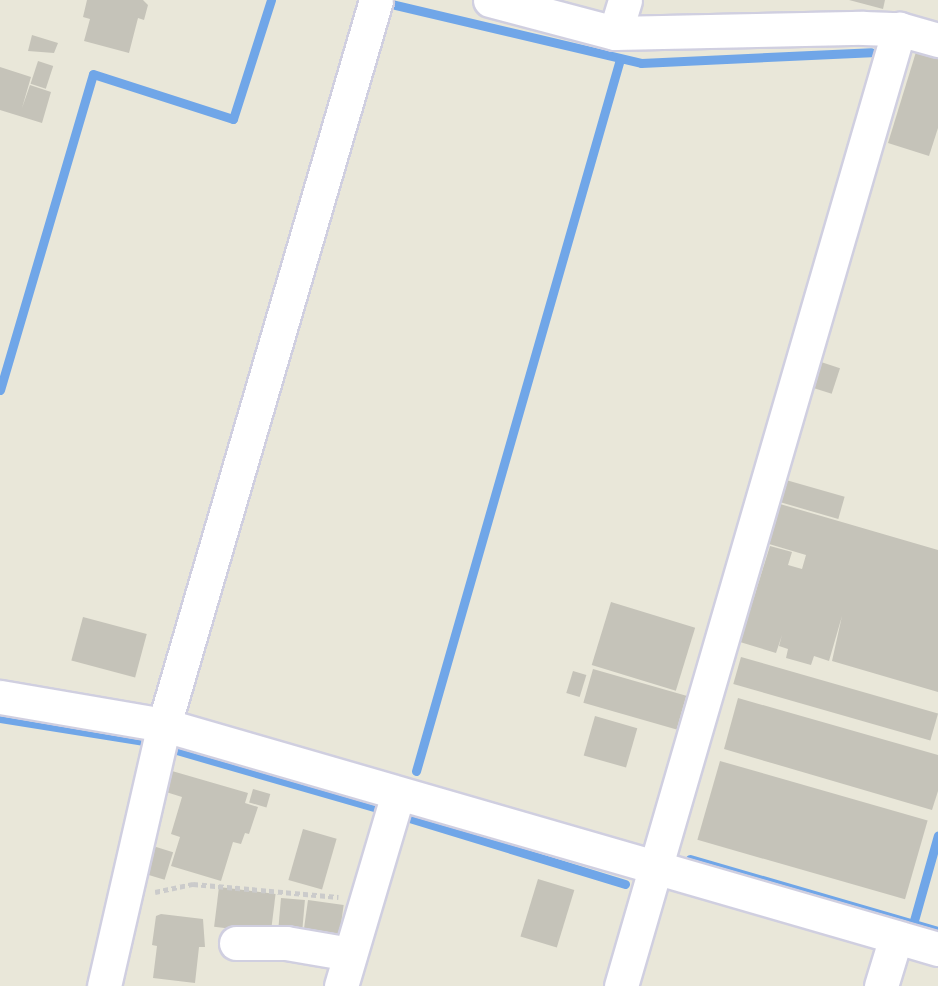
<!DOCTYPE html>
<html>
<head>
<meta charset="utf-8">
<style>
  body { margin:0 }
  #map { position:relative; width:938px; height:986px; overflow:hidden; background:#e9e7d9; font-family:"Golos Text",sans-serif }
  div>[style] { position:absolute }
  .stream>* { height:9px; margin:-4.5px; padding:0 4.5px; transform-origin:4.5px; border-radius:4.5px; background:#70a6e8 }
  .building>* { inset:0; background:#c5c3b9; transform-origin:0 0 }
  .path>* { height:4.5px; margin-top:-2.25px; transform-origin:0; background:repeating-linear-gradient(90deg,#cbcbcb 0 5px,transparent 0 8.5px) }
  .roads { filter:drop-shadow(2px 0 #d0cfe0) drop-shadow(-2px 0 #d0cfe0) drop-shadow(0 2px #d0cfe0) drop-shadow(0 -2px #d0cfe0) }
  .minor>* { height:33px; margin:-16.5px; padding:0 16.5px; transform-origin:16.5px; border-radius:16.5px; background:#fff }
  span { translate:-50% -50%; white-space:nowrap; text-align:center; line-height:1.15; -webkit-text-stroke:5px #fff; paint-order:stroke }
</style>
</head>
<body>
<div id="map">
  <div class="stream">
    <div style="left:383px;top:2px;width:265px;rotate:13.3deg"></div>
    <div style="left:641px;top:63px;width:230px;rotate:-2.7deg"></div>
    <div style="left:0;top:390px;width:329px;rotate:-73.6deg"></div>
    <div style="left:93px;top:74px;width:147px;rotate:17.8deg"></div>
    <div style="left:233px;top:119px;width:125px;rotate:-72.3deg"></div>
    <div style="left:0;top:718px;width:146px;rotate:9.1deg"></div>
    <div style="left:173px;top:749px;width:209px;rotate:16.1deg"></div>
    <div style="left:416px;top:771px;width:741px;rotate:-74.01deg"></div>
    <div style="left:406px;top:817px;width:229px;rotate:17deg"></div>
    <div style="left:690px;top:859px;width:258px;rotate:16.2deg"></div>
    <div style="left:913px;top:924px;width:92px;rotate:-74.3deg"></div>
  </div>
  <div class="building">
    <div style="clip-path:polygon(87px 0,143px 0,148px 5px,144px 20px,138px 18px,129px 53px,84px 41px,90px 19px,83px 17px)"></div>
    <div style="clip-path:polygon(849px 0,885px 0,883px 9px)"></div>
    <div style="clip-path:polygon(32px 35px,58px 43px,54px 53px,28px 51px)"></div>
    <div style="clip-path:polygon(916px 52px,938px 58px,938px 128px,929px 156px,888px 143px)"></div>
    <div style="left:38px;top:61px;width:16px;height:24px;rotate:18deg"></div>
    <div style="clip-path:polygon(0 67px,31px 77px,22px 108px,30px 85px,51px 92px,42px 123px,0 110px)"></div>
    <div style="left:821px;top:362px;width:20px;height:27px;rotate:18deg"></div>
    <div style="left:786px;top:480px;width:61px;height:23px;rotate:16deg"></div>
    <div style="clip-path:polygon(780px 504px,938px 550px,938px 692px,832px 661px,842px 616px,829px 661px,814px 656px,811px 665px,786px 658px,788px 649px,779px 646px,782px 635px,776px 653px,740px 642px,770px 546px,792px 552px,788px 565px,802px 569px,806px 555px,769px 544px)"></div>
    <div style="left:611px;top:602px;width:88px;height:66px;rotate:17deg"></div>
    <div style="left:83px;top:617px;width:66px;height:45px;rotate:15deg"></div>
    <div style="left:741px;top:657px;width:205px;height:28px;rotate:16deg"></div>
    <div style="left:593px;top:669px;width:97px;height:35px;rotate:16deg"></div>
    <div style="left:573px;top:671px;width:14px;height:23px;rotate:17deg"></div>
    <div style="clip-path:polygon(738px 698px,938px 755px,938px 791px,932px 810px,724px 749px)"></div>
    <div style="left:595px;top:716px;width:44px;height:41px;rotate:16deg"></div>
    <div style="left:720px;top:761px;width:216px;height:82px;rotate:16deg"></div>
    <div style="clip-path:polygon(172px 771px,248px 793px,245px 803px,258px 807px,249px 834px,245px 833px,241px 844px,233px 842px,221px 881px,171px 866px,180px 837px,171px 834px,182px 797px,166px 792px)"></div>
    <div style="left:253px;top:789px;width:18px;height:14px;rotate:16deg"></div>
    <div style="left:303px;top:829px;width:35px;height:53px;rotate:16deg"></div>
    <div style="left:153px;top:846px;width:21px;height:29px;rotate:17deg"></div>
    <div style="left:538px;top:879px;width:38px;height:60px;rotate:17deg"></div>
    <div style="left:219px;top:887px;width:57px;height:40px;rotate:7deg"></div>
    <div style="left:281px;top:898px;width:24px;height:31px;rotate:5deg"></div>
    <div style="left:308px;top:900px;width:36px;height:35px;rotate:8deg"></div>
    <div style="clip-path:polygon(161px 914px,203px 919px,205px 947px,199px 947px,195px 983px,153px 978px,157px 946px,152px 945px,156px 916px)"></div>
  </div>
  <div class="path">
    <div style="left:155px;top:892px;width:39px;rotate:-12deg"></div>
    <div style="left:193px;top:884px;width:146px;rotate:5.1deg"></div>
  </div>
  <div class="roads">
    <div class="minor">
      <div style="left:490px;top:0;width:129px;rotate:14.8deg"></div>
      <div style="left:615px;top:33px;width:248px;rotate:-1.2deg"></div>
      <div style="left:863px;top:28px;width:36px;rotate:2deg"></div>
      <div style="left:899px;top:29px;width:41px;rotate:15.8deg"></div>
      <div style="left:615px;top:33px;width:34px;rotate:-73deg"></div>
      <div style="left:0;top:697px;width:166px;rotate:9.7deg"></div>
      <div style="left:164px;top:725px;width:806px;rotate:16.14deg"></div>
      <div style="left:236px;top:943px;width:50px"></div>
      <div style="left:286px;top:943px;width:65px;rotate:9.8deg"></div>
      <div style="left:104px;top:986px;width:268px;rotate:-77.1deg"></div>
      <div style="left:164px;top:725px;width:755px;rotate:-73.7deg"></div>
      <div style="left:341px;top:986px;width:200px;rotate:-73.5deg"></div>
      <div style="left:621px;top:986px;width:997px;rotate:-73.8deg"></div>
      <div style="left:881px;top:986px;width:51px;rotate:-73deg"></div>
    </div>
  </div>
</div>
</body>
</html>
